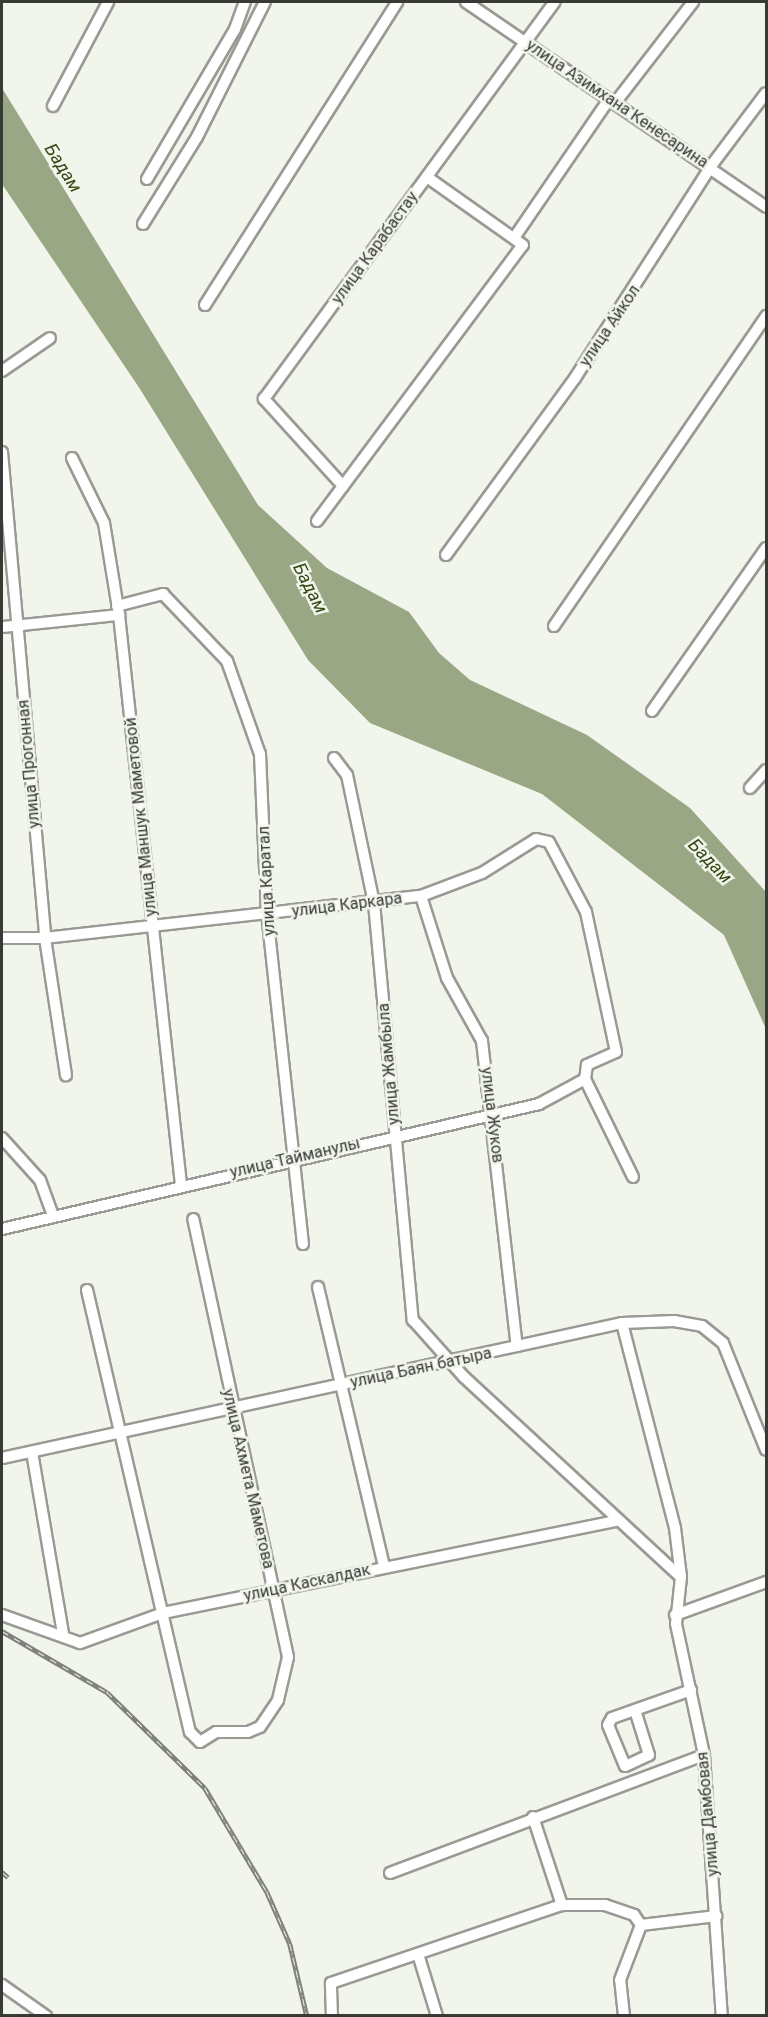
<!DOCTYPE html>
<html>
<head>
<meta charset="utf-8">
<style>
  body { margin:0 }
  #map { position:relative; width:768px; height:2017px; overflow:hidden; background:#f1f5ec; font-family:Roboto,sans-serif }
  div>[style] { position:absolute }
  .water>* { inset:0; background:#99a785 }
  .roads { filter:drop-shadow(2px 0 #989b93) drop-shadow(-2px 0 #989b93) drop-shadow(0 2px #989b93) drop-shadow(0 -2px #989b93) }
  .minor>* { height:10px; margin:-5px; padding:0 5px; transform-origin:5px; border-radius:5px; background:#fff }
  .rail>* { height:4.5px; margin-top:-2.25px; transform-origin:0; background:repeating-linear-gradient(90deg,#f1f5ec 0 7px,#7f817c 0 14px); box-sizing:border-box; border-block:2px solid #7f817c }
  span { translate:-50% -50%; white-space:nowrap; text-align:center; line-height:1.15; -webkit-text-stroke:5px #f1f5ec; paint-order:stroke }
  .street-label { font-size:16px; color:#383a36 }
  .water-label { font-size:18px; color:#354712; font-style:italic }
  .frame { position:absolute; inset:0; border:3px solid #383a36; pointer-events:none }
</style>
</head>
<body>
<div id="map">
  <div class="water">
    <div style="clip-path:polygon(2px 88px,258px 505px,327px 568px,409px 612px,439px 653px,470px 680px,587px 735px,690px 808px,766px 892px,766px 1029px,724px 935px,542px 794px,370px 723px,308px 660px,140px 389px,2px 184px)"></div>
  </div>
  <div class="roads">
    <div class="minor">
      <div style="left:466px;top:2px;width:363px;rotate:34.3deg"></div>
      <div style="left:615px;top:103px;width:128px;rotate:-52.3deg"></div>
      <div style="left:53px;top:106px;width:118px;rotate:-62.1deg"></div>
      <div style="left:147px;top:179px;width:174px;rotate:-59.6deg"></div>
      <div style="left:235px;top:29px;width:29px;rotate:-70deg"></div>
      <div style="left:143px;top:224px;width:102px;rotate:-58.2deg"></div>
      <div style="left:197px;top:137px;width:151px;rotate:-63.3deg"></div>
      <div style="left:514px;top:238px;width:168px;rotate:-55.6deg"></div>
      <div style="left:205px;top:305px;width:359px;rotate:-57.6deg"></div>
      <div style="left:2px;top:371px;width:58px;rotate:-34.5deg"></div>
      <div style="left:2px;top:452px;width:488px;rotate:84.9deg"></div>
      <div style="left:45px;top:938px;width:139px;rotate:81.3deg"></div>
      <div style="left:72px;top:458px;width:72px;rotate:63.8deg"></div>
      <div style="left:104px;top:523px;width:93px;rotate:80.7deg"></div>
      <div style="left:119px;top:615px;width:573px;rotate:83.79deg"></div>
      <div style="left:343px;top:486px;width:118px;rotate:-132.2deg"></div>
      <div style="left:264px;top:399px;width:492px;rotate:-53.8deg"></div>
      <div style="left:317px;top:521px;width:344px;rotate:-53.3deg"></div>
      <div style="left:523px;top:245px;width:118px;rotate:-144.7deg"></div>
      <div style="left:446px;top:555px;width:219px;rotate:-53.9deg"></div>
      <div style="left:575px;top:378px;width:252px;rotate:-57.3deg"></div>
      <div style="left:711px;top:166px;width:91px;rotate:-53deg"></div>
      <div style="left:117px;top:606px;width:48px;rotate:-14.6deg"></div>
      <div style="left:163px;top:594px;width:93px;rotate:46.3deg"></div>
      <div style="left:227px;top:661px;width:99px;rotate:70.5deg"></div>
      <div style="left:260px;top:754px;width:159px;rotate:87.5deg"></div>
      <div style="left:267px;top:913px;width:333px;rotate:83.8deg"></div>
      <div style="left:554px;top:626px;width:376px;rotate:-55.6deg"></div>
      <div style="left:2px;top:627px;width:118px;rotate:-5.9deg"></div>
      <div style="left:652px;top:711px;width:199px;rotate:-55deg"></div>
      <div style="left:334px;top:758px;width:21px;rotate:53deg"></div>
      <div style="left:347px;top:775px;width:131px;rotate:78.1deg"></div>
      <div style="left:374px;top:903px;width:419px;rotate:84.7deg"></div>
      <div style="left:413px;top:1320px;width:76px;rotate:48.2deg"></div>
      <div style="left:464px;top:1377px;width:295px;rotate:42.7deg"></div>
      <div style="left:681px;top:1577px;width:47px;rotate:96.1deg"></div>
      <div style="left:676px;top:1624px;width:134px;rotate:77.9deg"></div>
      <div style="left:704px;top:1755px;width:262px;rotate:86.1deg"></div>
      <div style="left:750px;top:788px;width:24px;rotate:-48deg"></div>
      <div style="left:421px;top:896px;width:86px;rotate:72.4deg"></div>
      <div style="left:447px;top:978px;width:72px;rotate:60.9deg"></div>
      <div style="left:482px;top:1041px;width:307px;rotate:83.5deg"></div>
      <div style="left:2px;top:938px;width:43px"></div>
      <div style="left:45px;top:938px;width:378px;rotate:-6.4deg"></div>
      <div style="left:421px;top:896px;width:65px;rotate:-20.7deg"></div>
      <div style="left:482px;top:873px;width:64px;rotate:-32.2deg"></div>
      <div style="left:536px;top:839px;width:13px;rotate:13deg"></div>
      <div style="left:549px;top:842px;width:79px;rotate:62.1deg"></div>
      <div style="left:586px;top:912px;width:143px;rotate:77.9deg"></div>
      <div style="left:616px;top:1052px;width:32px;rotate:156deg"></div>
      <div style="left:587px;top:1065px;width:14px;rotate:98deg"></div>
      <div style="left:585px;top:1079px;width:109px;rotate:63.9deg"></div>
      <div style="left:2px;top:1138px;width:57px;rotate:47.9deg"></div>
      <div style="left:40px;top:1180px;width:35px;rotate:70deg"></div>
      <div style="left:2px;top:1229px;width:551px;rotate:-13.1deg"></div>
      <div style="left:539px;top:1104px;width:52px;rotate:-28.5deg"></div>
      <div style="left:318px;top:1287px;width:288px;rotate:76.7deg"></div>
      <div style="left:87px;top:1290px;width:454px;rotate:76.9deg"></div>
      <div style="left:190px;top:1732px;width:14px;rotate:45deg"></div>
      <div style="left:200px;top:1742px;width:19px;rotate:-32deg"></div>
      <div style="left:216px;top:1732px;width:32px"></div>
      <div style="left:248px;top:1732px;width:13px;rotate:-23deg"></div>
      <div style="left:260px;top:1727px;width:32px;rotate:-56deg"></div>
      <div style="left:278px;top:1700px;width:44px;rotate:-76.9deg"></div>
      <div style="left:288px;top:1657px;width:448px;rotate:-102.2deg"></div>
      <div style="left:622px;top:1323px;width:212px;rotate:75.5deg"></div>
      <div style="left:675px;top:1528px;width:49px;rotate:83deg"></div>
      <div style="left:32px;top:1452px;width:185px;rotate:80.3deg"></div>
      <div style="left:2px;top:1458px;width:635px;rotate:-12.28deg"></div>
      <div style="left:622px;top:1323px;width:52px;rotate:-2.2deg"></div>
      <div style="left:674px;top:1321px;width:28px;rotate:10deg"></div>
      <div style="left:702px;top:1326px;width:27px;rotate:39deg"></div>
      <div style="left:723px;top:1343px;width:115px;rotate:68.1deg"></div>
      <div style="left:2px;top:1615px;width:83px;rotate:19.7deg"></div>
      <div style="left:80px;top:1643px;width:88px;rotate:-19.9deg"></div>
      <div style="left:163px;top:1613px;width:465px;rotate:-11.5deg"></div>
      <div style="left:675px;top:1615px;width:97px;rotate:-19.9deg"></div>
      <div style="left:635px;top:1710px;width:47px;rotate:72.7deg"></div>
      <div style="left:649px;top:1755px;width:26px;rotate:155deg"></div>
      <div style="left:625px;top:1766px;width:44px;rotate:-112.5deg"></div>
      <div style="left:608px;top:1725px;width:8px;rotate:-60deg"></div>
      <div style="left:612px;top:1718px;width:84px;rotate:-19.5deg"></div>
      <div style="left:533px;top:1817px;width:93px;rotate:71.8deg"></div>
      <div style="left:390px;top:1873px;width:335px;rotate:-20.6deg"></div>
      <div style="left:418px;top:1954px;width:65px;rotate:73deg"></div>
      <div style="left:2px;top:1985px;width:54px;rotate:35.2deg"></div>
      <div style="left:332px;top:2016px;width:33px;rotate:-92deg"></div>
      <div style="left:331px;top:1983px;width:244px;rotate:-18.7deg"></div>
      <div style="left:562px;top:1905px;width:43px"></div>
      <div style="left:605px;top:1905px;width:31px;rotate:19deg"></div>
      <div style="left:634px;top:1915px;width:12px;rotate:55deg"></div>
      <div style="left:641px;top:1925px;width:76px;rotate:-6.8deg"></div>
      <div style="left:624px;top:2016px;width:36px;rotate:-96deg"></div>
      <div style="left:620px;top:1980px;width:59px;rotate:-69.1deg"></div>
    </div>
  </div>
  <div class="rail">
    <div style="left:2px;top:1631px;width:121px;rotate:30.2deg"></div>
    <div style="left:107px;top:1692px;width:137px;rotate:44.4deg"></div>
    <div style="left:205px;top:1788px;width:121px;rotate:59.2deg"></div>
    <div style="left:267px;top:1892px;width:57px;rotate:66.1deg"></div>
    <div style="left:290px;top:1944px;width:74px;rotate:76.7deg"></div>
    <div style="left:2px;top:1872px;width:8px;rotate:40deg"></div>
  </div>
  <div class="street-label">
    <span style="left:617px;top:104px;rotate:34deg">улица Азимхана Кенесарина</span>
    <span style="left:375px;top:248px;rotate:-54deg">улица Карабастау</span>
    <span style="left:610px;top:326px;rotate:-56deg">улица Айкол</span>
    <span style="left:29px;top:764px;rotate:-95deg">улица Прогонная</span>
    <span style="left:141px;top:817px;rotate:-96deg">улица Маншук Маметовой</span>
    <span style="left:267px;top:881px;rotate:-93deg">улица Каратал</span>
    <span style="left:347px;top:905px;rotate:-7deg">улица Каркара</span>
    <span style="left:389px;top:1064px;rotate:-95deg">улица Жамбыла</span>
    <span style="left:492px;top:1115px;rotate:83deg">улица Жуков</span>
    <span style="left:295px;top:1158px;rotate:-13deg">улица Тайманулы</span>
    <span style="left:421px;top:1368px;rotate:-12deg">улица Баян батыра</span>
    <span style="left:248px;top:1479px;rotate:77deg">улица Ахмета Маметова</span>
    <span style="left:307px;top:1583px;rotate:-12deg">улица Каскалдак</span>
    <span style="left:708px;top:1814px;rotate:-95deg">улица Дамбовая</span>
  </div>
  <div class="water-label">
    <span style="left:63px;top:168px;rotate:58deg">Бадам</span>
    <span style="left:310px;top:588px;rotate:63deg">Бадам</span>
    <span style="left:710px;top:861px;rotate:46deg">Бадам</span>
  </div>
  <div class="frame"></div>
</div>
</body>
</html>
